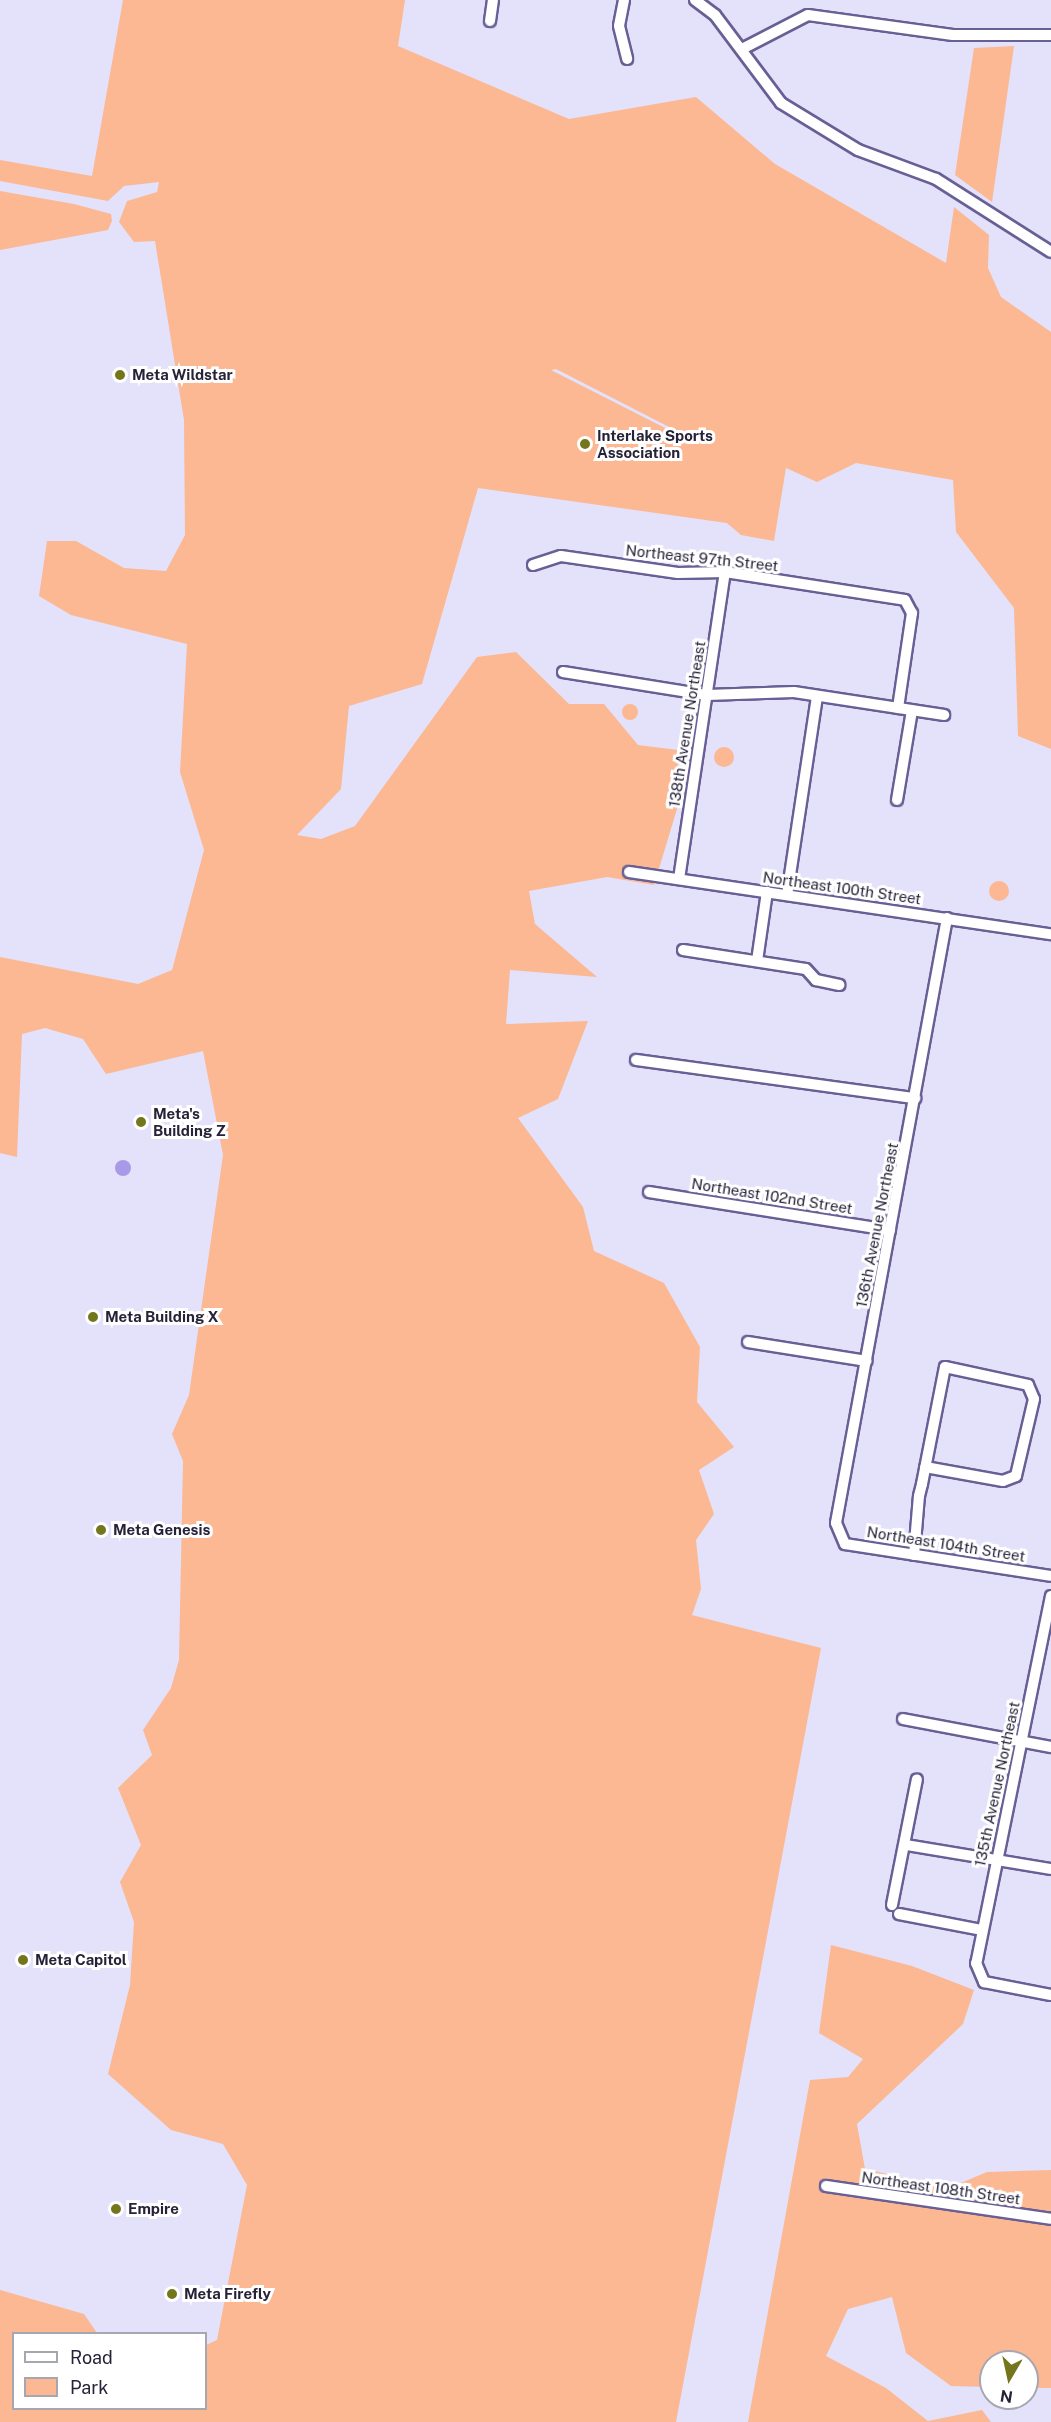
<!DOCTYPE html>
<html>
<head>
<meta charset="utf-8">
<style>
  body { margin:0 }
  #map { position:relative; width:1051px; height:2422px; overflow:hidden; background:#e4e1fa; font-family:"Public Sans",sans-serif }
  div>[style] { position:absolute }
  .green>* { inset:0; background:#fbb892 }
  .round { border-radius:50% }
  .water>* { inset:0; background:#a89ae9 }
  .roads { filter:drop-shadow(2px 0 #685f94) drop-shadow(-2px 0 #685f94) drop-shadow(0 2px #685f94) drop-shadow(0 -2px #685f94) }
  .minor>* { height:10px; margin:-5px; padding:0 5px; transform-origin:5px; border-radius:5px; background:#fff }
  .dots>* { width:16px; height:16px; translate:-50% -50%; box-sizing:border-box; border:3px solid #fff; border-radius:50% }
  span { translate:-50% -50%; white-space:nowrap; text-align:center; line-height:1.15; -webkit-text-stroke:6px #fff; paint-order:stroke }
  .poi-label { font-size:15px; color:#262238; font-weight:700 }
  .left { translate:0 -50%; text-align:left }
  .street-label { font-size:15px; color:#262238 }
  .legend { position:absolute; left:12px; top:2332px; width:195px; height:78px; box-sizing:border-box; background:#fff; border:2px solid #a8a7af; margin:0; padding:8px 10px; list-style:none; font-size:18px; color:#262238 }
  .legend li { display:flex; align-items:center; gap:12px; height:30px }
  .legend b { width:30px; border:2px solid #a8a7af }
  .north { position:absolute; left:979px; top:2350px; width:60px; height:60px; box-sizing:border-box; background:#fff; border:2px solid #a8a7af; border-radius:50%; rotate:189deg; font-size:16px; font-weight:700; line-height:24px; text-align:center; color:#262238 }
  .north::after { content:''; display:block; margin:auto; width:21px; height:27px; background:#73761d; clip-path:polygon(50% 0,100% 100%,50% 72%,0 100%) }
</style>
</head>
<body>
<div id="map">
  <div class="green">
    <div style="clip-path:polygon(evenodd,123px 0,405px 0,398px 46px,569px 119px,696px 97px,775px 164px,946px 263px,954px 207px,989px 235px,988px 268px,1001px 297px,1051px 332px,1051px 749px,1018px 736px,1014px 608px,956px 532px,953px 480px,856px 463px,817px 482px,786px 468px,774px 541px,741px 535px,727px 523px,478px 488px,422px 684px,349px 706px,341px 789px,297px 835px,321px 839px,355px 826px,477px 657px,516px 652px,569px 704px,604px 704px,638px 745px,678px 750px,677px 809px,654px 885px,607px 877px,529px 891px,535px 924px,597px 977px,510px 970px,506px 1024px,588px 1021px,558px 1099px,518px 1118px,583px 1207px,594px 1251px,664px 1283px,700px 1347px,697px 1402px,734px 1447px,699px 1470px,714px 1514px,696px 1540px,701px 1589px,692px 1615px,821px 1648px,676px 2422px,0 2422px,0 2290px,84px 2314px,97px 2333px,14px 2334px,14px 2408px,206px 2408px,206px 2345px,217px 2340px,247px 2185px,223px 2144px,171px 2130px,108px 2074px,130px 1985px,134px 1922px,120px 1882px,141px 1845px,118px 1788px,152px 1755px,143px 1730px,171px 1688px,179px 1660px,183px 1461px,172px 1434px,189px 1395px,223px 1155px,203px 1051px,106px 1074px,83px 1039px,45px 1028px,22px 1034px,17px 1157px,0 1153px,0 957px,138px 984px,172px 970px,204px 850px,180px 772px,187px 644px,71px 615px,39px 596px,47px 541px,76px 541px,124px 568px,166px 571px,185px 535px,184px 420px,155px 241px,134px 242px,119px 222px,127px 201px,157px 192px,159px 182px,124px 186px,108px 201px,0 181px,0 160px,92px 176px,123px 0,556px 369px,675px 430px,688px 435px,675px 433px,551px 370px,556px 369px)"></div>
    <div style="clip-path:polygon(1014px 46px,992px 202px,955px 175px,974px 48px)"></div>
    <div style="clip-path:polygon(0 191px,74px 204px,111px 214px,112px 221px,108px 230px,0 250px)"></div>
    <div class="round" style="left:622px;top:704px;width:16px;height:16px"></div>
    <div class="round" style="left:714px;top:747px;width:20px;height:20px"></div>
    <div class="round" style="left:989px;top:881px;width:20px;height:20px"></div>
    <div style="clip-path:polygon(831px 1945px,912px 1966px,974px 1990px,963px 2024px,857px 2124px,865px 2169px,949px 2188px,987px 2172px,1051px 2170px,1051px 2388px,1027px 2388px,1027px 2362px,991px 2362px,991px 2387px,951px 2386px,906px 2353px,892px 2297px,848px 2309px,826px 2356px,886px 2388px,928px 2421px,982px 2410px,991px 2422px,748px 2422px,810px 2080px,848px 2077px,863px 2059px,819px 2033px)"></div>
  </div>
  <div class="water">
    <div class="round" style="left:115px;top:1160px;width:16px;height:16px"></div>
  </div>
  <div class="roads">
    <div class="minor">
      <div style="left:624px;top:0;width:26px;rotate:101deg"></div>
      <div style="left:619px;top:26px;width:34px;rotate:76deg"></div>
      <div style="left:695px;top:0;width:25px;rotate:37deg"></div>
      <div style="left:715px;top:15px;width:110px;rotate:53.1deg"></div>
      <div style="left:781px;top:103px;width:90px;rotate:31.4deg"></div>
      <div style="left:858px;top:150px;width:83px;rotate:20.4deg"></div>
      <div style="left:936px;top:179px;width:136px;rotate:32.4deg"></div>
      <div style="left:490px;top:21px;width:21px;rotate:-82deg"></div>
      <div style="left:742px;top:49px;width:74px;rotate:-27.3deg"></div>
      <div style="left:808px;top:15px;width:146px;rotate:7.9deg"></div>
      <div style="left:953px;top:35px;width:98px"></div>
      <div style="left:533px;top:565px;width:29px;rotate:-18deg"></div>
      <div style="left:561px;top:556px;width:118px;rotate:8.3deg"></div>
      <div style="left:678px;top:573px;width:47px;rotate:-1.2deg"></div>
      <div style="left:725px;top:572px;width:182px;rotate:8.8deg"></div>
      <div style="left:905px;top:600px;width:15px;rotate:62deg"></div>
      <div style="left:912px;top:613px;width:96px;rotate:98.4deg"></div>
      <div style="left:563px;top:672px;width:146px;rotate:9.1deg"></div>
      <div style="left:707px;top:695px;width:87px;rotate:-2deg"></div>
      <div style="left:794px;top:692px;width:152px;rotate:8.7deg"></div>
      <div style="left:897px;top:800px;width:91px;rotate:-80.5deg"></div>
      <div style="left:629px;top:872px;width:427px;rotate:8.4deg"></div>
      <div style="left:679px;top:879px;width:310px;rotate:-81.5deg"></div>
      <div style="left:787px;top:895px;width:201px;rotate:-81.4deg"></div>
      <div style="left:947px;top:918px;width:615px;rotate:100.4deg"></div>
      <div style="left:836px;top:1523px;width:23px;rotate:67deg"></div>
      <div style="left:845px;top:1544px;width:208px;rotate:8.8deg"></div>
      <div style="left:683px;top:950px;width:124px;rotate:8.8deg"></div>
      <div style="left:806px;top:969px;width:15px;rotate:48deg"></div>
      <div style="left:816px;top:980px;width:24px;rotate:12deg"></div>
      <div style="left:757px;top:961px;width:70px;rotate:-81.8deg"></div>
      <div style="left:636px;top:1060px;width:282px;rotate:7.8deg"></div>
      <div style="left:649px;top:1192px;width:244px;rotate:9deg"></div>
      <div style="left:748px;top:1342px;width:120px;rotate:9.1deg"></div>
      <div style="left:914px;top:1555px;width:59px;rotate:-85.2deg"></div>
      <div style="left:919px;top:1496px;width:12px;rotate:-76deg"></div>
      <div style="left:922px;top:1484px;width:119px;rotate:-78.9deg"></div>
      <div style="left:945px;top:1367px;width:85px;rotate:12.2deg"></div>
      <div style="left:1028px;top:1385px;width:15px;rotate:67deg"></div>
      <div style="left:1034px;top:1399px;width:79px;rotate:103.2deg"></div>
      <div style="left:1016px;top:1476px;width:14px;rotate:159deg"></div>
      <div style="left:1003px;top:1481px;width:79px;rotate:-169.8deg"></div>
      <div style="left:1051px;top:1596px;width:375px;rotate:101.5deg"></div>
      <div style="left:976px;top:1963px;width:21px;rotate:67deg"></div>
      <div style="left:984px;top:1982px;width:68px;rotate:11deg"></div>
      <div style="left:903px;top:1719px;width:151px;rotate:10.7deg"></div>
      <div style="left:906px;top:1845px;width:147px;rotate:9.4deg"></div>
      <div style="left:892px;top:1905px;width:128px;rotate:-78.8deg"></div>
      <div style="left:899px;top:1914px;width:85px;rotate:10.9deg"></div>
      <div style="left:826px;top:2186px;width:227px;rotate:8.3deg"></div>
    </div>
  </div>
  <div class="dots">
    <div style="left:120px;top:375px;background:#73761d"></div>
    <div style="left:585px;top:444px;background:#73761d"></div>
    <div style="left:141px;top:1122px;background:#73761d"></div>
    <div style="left:93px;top:1317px;background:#73761d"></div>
    <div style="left:101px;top:1530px;background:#73761d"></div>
    <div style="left:23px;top:1960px;background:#73761d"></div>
    <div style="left:116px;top:2209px;background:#73761d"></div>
    <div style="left:172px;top:2294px;background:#73761d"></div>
  </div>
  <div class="poi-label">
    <span class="left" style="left:132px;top:375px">Meta Wildstar</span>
    <span class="left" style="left:597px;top:444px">Interlake Sports<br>Association</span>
    <span class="left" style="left:153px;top:1122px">Meta's<br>Building Z</span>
    <span class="left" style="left:105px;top:1317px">Meta Building X</span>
    <span class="left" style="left:113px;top:1530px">Meta Genesis</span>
    <span class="left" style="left:35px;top:1960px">Meta Capitol</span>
    <span class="left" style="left:128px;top:2209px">Empire</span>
    <span class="left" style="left:184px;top:2294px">Meta Firefly</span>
  </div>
  <div class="street-label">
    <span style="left:702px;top:558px;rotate:6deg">Northeast 97th Street</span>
    <span style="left:687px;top:724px;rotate:-81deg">138th Avenue Northeast</span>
    <span style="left:842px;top:888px;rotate:8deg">Northeast 100th Street</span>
    <span style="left:772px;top:1196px;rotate:9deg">Northeast 102nd Street</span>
    <span style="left:877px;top:1225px;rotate:-79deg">136th Avenue Northeast</span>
    <span style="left:946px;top:1544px;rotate:9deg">Northeast 104th Street</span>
    <span style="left:997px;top:1784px;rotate:-78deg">135th Avenue Northeast</span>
    <span style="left:941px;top:2188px;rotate:8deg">Northeast 108th Street</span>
  </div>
  <ul class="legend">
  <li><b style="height:8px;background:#fff"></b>Road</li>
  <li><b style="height:16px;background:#fbb892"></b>Park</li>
  </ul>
  <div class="north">N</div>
</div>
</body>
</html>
